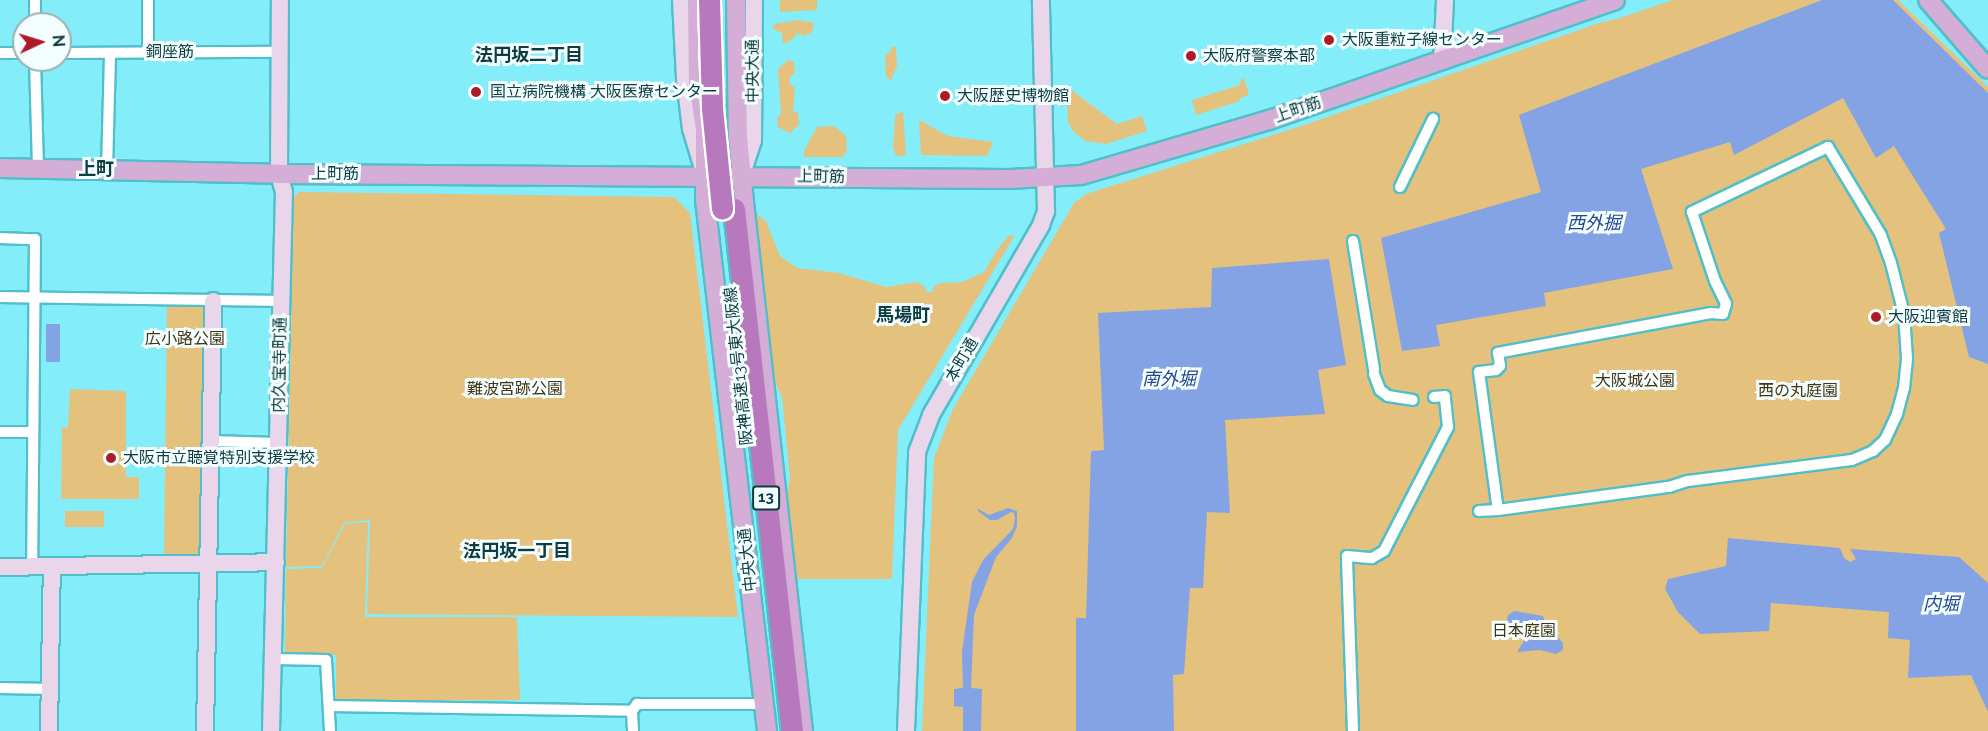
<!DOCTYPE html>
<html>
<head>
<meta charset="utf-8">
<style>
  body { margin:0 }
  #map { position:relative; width:1988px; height:731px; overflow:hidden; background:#83eef9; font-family:Raleway,"Noto Sans JP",sans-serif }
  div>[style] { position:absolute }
  .green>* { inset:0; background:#e4c17c; transform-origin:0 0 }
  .water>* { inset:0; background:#83a3e5; transform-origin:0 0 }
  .roads { filter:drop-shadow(2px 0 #51bfc9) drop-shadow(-2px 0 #51bfc9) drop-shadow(0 2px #51bfc9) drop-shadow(0 -2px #51bfc9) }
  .street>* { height:10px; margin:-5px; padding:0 5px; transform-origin:5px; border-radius:5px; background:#fff }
  .secondary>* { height:16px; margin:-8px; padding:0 8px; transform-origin:8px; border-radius:8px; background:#e9d6eb }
  .primary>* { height:18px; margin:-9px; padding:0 9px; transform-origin:9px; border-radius:9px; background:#d4aed7 }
  .highway>* { height:21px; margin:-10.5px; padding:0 10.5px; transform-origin:10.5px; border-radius:10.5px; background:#b778bd }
  .bridges { filter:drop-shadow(2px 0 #fff) drop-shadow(-2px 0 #fff) drop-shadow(0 2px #fff) drop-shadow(0 -2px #fff) }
  .highway-bridge>* { height:21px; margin:-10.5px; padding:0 10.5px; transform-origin:10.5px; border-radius:10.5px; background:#b778bd }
  .dots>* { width:16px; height:16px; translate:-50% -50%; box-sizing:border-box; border:3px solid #f4fefe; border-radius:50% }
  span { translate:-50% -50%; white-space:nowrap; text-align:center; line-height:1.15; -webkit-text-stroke:6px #f4fefe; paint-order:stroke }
  .shield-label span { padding:2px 4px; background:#f4fefe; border:2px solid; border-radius:4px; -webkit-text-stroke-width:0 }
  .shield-label { font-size:15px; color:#0d3d42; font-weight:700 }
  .poi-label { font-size:16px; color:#0d3d42 }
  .left { translate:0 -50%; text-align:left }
  .street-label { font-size:16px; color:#0d3d42 }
  .park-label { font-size:16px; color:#453514 }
  .neighbourhood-label { font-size:18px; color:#0d3d42; font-weight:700 }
  .water-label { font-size:18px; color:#244693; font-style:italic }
  .north { position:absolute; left:12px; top:12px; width:60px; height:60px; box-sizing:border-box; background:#f4fefe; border:2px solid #98b1b3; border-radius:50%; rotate:86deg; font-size:16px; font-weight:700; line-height:24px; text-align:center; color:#0d3d42 }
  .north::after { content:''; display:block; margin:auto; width:21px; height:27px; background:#ae1b28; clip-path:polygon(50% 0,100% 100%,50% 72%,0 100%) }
</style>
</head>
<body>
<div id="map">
  <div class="green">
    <div style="clip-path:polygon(780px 0,817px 0,817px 10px,780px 12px)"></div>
    <div style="clip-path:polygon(1673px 0,1898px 0,1988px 87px,1988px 731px,922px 731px,934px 458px,953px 409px,1074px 203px,1086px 194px,1301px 126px,1602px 22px,1617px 19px)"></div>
    <div style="clip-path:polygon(799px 20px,814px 23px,812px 32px,804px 36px,798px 33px,789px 42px,783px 44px,782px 33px,773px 29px,774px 24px)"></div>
    <div style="clip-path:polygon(891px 47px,896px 47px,897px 66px,891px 80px,886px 77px,885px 56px,891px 51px)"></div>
    <div style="clip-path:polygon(788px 60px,794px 62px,795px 73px,790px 77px,790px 84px,795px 88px,793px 111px,798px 113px,799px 124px,790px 133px,778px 127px,777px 118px,781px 114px,778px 69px)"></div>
    <div style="clip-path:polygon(1244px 78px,1249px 95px,1240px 98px,1240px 101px,1196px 115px,1192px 100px,1240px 85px,1241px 79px)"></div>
    <div style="clip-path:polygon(1066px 86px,1117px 124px,1142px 116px,1147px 131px,1106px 144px,1085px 141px,1073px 131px,1068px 122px)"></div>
    <div style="clip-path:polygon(903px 112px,906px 155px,896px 156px,893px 147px,895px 117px,896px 114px)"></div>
    <div style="clip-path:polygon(919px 120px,948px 136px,992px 142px,992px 145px,987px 156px,921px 155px)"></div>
    <div style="clip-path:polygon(834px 126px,846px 136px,847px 150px,843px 157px,804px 157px,804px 151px,817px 127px)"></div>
    <div style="clip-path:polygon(299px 192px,674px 197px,690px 213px,738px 617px,367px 614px,370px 520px,344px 523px,322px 566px,286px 567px,294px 197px)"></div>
    <div style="clip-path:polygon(755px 213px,766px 221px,780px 256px,797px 268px,839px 273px,886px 287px,917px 282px,925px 287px,927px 292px,932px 292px,934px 286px,940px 283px,962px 282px,984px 272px,997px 250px,1008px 236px,1015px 235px,898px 430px,892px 579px,796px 579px,787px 495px,790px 478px,782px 397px,775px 382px)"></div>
    <div style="clip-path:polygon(167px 305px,201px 305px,205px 310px,201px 550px,195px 556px,164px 556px)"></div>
    <div style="clip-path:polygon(70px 389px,126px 391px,126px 477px,139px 477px,139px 499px,61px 499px,62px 427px,68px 428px)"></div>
    <div style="left:65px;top:511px;width:39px;height:16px"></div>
    <div style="clip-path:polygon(368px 522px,365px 617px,517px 617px,520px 700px,336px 701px,336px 655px,285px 652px,286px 569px,322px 568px,345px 524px)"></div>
  </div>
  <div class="water">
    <div style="clip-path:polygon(1822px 0,1893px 0,1988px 93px,1988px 364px,1969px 357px,1939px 233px,1946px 229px,1894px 146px,1876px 158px,1843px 98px,1734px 155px,1730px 142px,1641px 169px,1673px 269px,1544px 293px,1546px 306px,1436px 325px,1440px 346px,1402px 351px,1381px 238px,1541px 192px,1519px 115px)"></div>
    <div style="clip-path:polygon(1329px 259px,1346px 365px,1318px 370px,1325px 414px,1225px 420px,1230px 513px,1207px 512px,1203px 588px,1190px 588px,1184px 674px,1173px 675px,1174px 731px,1076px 731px,1076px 618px,1086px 618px,1091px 451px,1104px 450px,1098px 313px,1211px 307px,1212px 268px)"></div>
    <div style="left:46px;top:324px;width:14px;height:38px"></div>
    <div style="clip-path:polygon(1008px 508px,1017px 511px,1017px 526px,1012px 538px,996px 557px,974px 615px,971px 688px,982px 689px,981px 731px,963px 731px,963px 707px,954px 706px,954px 689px,963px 688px,962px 652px,972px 582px,983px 560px,1013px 529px,1015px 518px,1014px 513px,1011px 512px,997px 520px,990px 520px,978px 511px,978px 509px,989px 515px)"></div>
    <div style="clip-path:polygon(1728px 538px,1840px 548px,1844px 558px,1850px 562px,1856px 559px,1850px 549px,1959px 557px,1988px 583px,1988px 712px,1971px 675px,1908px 678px,1910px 640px,1888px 638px,1889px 612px,1771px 603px,1769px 631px,1700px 634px,1678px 612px,1665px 589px,1668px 579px,1726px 566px)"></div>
    <div style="clip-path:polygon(1514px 611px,1543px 616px,1544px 619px,1541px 628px,1546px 632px,1552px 631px,1563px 643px,1563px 650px,1556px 654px,1540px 650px,1517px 652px,1527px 636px,1522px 628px,1510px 630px,1505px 628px,1508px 615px)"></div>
  </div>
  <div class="roads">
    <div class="street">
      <div style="left:35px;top:24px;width:24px;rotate:-90deg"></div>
      <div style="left:148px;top:52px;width:52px;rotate:-90deg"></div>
      <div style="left:0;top:53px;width:24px"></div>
      <div style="left:60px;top:53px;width:220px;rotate:-0.3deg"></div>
      <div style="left:35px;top:60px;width:109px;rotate:88.4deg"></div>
      <div style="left:107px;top:170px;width:117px;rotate:-88.5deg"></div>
      <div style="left:1400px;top:187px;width:76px;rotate:-64.1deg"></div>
      <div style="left:0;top:238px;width:35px;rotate:2deg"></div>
      <div style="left:35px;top:239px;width:327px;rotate:90.5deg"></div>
      <div style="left:1353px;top:241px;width:130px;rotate:80.7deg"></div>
      <div style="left:0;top:297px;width:281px;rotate:0.8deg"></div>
      <div style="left:1374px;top:374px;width:17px;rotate:69deg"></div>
      <div style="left:1380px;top:390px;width:10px;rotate:37deg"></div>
      <div style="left:1388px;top:396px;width:25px;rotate:9deg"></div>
      <div style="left:0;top:432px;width:33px"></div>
      <div style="left:211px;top:441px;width:67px;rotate:1.7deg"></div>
      <div style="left:1479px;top:511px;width:19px;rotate:-3deg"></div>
      <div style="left:1498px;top:510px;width:173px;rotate:-7.7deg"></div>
      <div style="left:1669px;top:487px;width:20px;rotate:-18deg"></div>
      <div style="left:1688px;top:481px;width:165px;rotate:-7.3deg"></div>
      <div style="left:1852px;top:460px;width:23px;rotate:-23deg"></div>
      <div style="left:1873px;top:451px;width:16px;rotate:-43deg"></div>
      <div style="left:1885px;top:440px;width:29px;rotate:-65deg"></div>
      <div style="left:1897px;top:414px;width:27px;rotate:-75deg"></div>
      <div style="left:1904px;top:388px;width:30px;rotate:-84deg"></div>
      <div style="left:1907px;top:358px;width:44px;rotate:-93.9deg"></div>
      <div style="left:1904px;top:314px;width:53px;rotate:-104.3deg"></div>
      <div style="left:1891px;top:263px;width:30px;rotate:-110deg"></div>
      <div style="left:1881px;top:235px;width:103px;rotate:-121.1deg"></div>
      <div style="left:1828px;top:147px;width:151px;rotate:154.5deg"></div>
      <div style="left:1692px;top:212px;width:73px;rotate:71.6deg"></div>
      <div style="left:1715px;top:281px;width:25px;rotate:64deg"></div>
      <div style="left:1726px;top:304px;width:10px;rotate:107deg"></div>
      <div style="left:1723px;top:314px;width:12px;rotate:-175deg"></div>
      <div style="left:1711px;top:313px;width:217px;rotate:169.4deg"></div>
      <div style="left:1498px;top:353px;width:13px;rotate:81deg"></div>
      <div style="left:1500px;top:366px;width:6px;rotate:135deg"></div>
      <div style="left:1496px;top:370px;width:17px;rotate:173deg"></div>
      <div style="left:1479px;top:372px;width:139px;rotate:82.2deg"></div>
      <div style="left:274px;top:659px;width:52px;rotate:1.1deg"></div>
      <div style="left:326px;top:660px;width:71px;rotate:86.8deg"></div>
      <div style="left:0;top:688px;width:50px;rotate:1.1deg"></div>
      <div style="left:329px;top:706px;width:303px;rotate:0.9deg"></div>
      <div style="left:633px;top:731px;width:20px;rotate:-93deg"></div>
      <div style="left:632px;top:711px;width:9px;rotate:-54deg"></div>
      <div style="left:637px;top:704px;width:127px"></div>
      <div style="left:1353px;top:731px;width:175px;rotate:-92deg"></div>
      <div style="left:1347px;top:556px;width:25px;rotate:5deg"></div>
      <div style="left:1372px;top:558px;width:14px;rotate:-30deg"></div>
      <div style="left:1384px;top:551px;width:140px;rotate:-62.7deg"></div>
      <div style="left:1448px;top:427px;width:31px;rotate:-96deg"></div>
      <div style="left:1445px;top:396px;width:11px;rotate:175deg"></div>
    </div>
    <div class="secondary">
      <div style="left:681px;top:0;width:80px;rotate:87.1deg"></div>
      <div style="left:685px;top:80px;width:49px;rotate:83deg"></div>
      <div style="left:691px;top:129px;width:39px;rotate:73deg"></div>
      <div style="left:1442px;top:60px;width:60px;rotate:-87.1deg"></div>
      <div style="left:742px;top:174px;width:35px;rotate:-72deg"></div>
      <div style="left:753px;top:141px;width:141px;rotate:-89.6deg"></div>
      <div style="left:0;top:567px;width:276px;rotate:-1deg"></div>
      <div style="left:49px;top:731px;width:165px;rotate:-89deg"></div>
      <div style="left:205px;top:731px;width:430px;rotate:-88.9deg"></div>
      <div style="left:271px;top:731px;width:539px;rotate:-88.62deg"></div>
      <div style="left:284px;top:192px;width:19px;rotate:-106deg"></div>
      <div style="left:279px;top:174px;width:174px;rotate:-89.7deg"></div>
      <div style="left:906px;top:731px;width:279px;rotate:-87.7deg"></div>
      <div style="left:917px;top:452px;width:40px;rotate:-69deg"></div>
      <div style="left:931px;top:415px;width:220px;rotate:-59.9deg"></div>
      <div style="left:1041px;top:225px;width:15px;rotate:-70deg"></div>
      <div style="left:1046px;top:211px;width:211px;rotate:-91.4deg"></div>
    </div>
    <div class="primary">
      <div style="left:697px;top:0;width:84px;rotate:89.3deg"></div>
      <div style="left:698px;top:84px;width:46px;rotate:81.2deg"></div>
      <div style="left:705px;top:129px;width:71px;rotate:90deg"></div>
      <div style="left:705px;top:200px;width:535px;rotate:83.34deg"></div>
      <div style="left:736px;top:0;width:137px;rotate:89.2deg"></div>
      <div style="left:738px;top:137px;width:65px;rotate:84.7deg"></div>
      <div style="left:744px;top:202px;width:532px;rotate:83.64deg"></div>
      <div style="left:1928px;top:0;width:91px;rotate:49deg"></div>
      <div style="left:0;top:168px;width:279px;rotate:1.2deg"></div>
      <div style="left:279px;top:174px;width:729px;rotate:0.39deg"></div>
      <div style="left:1008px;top:179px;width:73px;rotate:-3.1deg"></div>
      <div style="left:1081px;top:175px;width:196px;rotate:-16.3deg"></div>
      <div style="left:1269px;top:120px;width:366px;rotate:-19.1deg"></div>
    </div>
    <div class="highway">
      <div style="left:734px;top:209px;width:525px;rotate:83.66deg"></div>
    </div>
  </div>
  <div class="bridges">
    <div class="highway-bridge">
      <div style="left:709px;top:0;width:108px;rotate:88.4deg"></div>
      <div style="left:712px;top:108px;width:101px;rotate:84.3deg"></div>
    </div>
  </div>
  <div class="dots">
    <div style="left:1329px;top:40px;background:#ae1b28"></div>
    <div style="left:1191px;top:56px;background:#ae1b28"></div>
    <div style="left:476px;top:92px;background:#ae1b28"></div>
    <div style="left:945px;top:96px;background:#ae1b28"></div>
    <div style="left:1876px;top:317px;background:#ae1b28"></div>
    <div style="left:111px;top:458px;background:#ae1b28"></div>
  </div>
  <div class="shield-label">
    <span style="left:766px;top:498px">13</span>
  </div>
  <div class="poi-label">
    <span class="left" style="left:1342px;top:40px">大阪重粒子線センター</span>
    <span class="left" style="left:1203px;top:56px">大阪府警察本部</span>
    <span class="left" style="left:490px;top:92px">国立病院機構 大阪医療センター</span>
    <span class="left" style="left:957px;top:96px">大阪歴史博物館</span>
    <span class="left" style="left:1888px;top:317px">大阪迎賓館</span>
    <span class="left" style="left:123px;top:458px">大阪市立聴覚特別支援学校</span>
  </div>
  <div class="street-label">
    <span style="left:170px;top:52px">銅座筋</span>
    <span style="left:753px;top:71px;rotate:-90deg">中央大通</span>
    <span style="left:1298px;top:110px;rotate:-19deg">上町筋</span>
    <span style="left:335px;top:174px">上町筋</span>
    <span style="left:821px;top:177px;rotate:1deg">上町筋</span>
    <span style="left:962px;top:360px;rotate:-60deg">本町通</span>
    <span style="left:280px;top:365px;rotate:-89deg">内久宝寺町通</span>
    <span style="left:739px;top:366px;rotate:-96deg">阪神高速13号東大阪線</span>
    <span style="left:748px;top:560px;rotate:-96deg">中央大通</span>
  </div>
  <div class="park-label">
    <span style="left:185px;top:339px">広小路公園</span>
    <span style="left:1635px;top:381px">大阪城公園</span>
    <span style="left:515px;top:389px">難波宮跡公園</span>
    <span style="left:1798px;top:391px">西の丸庭園</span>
    <span style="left:1524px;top:631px">日本庭園</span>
  </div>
  <div class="neighbourhood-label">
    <span style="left:529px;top:55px">法円坂二丁目</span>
    <span style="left:96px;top:169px">上町</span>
    <span style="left:903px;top:315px">馬場町</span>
    <span style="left:517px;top:551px">法円坂一丁目</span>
  </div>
  <div class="water-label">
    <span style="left:1594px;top:223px">西外掘</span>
    <span style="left:1169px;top:379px">南外堀</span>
    <span style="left:1941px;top:604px">内堀</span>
  </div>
  <div class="north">N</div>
</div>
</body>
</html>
